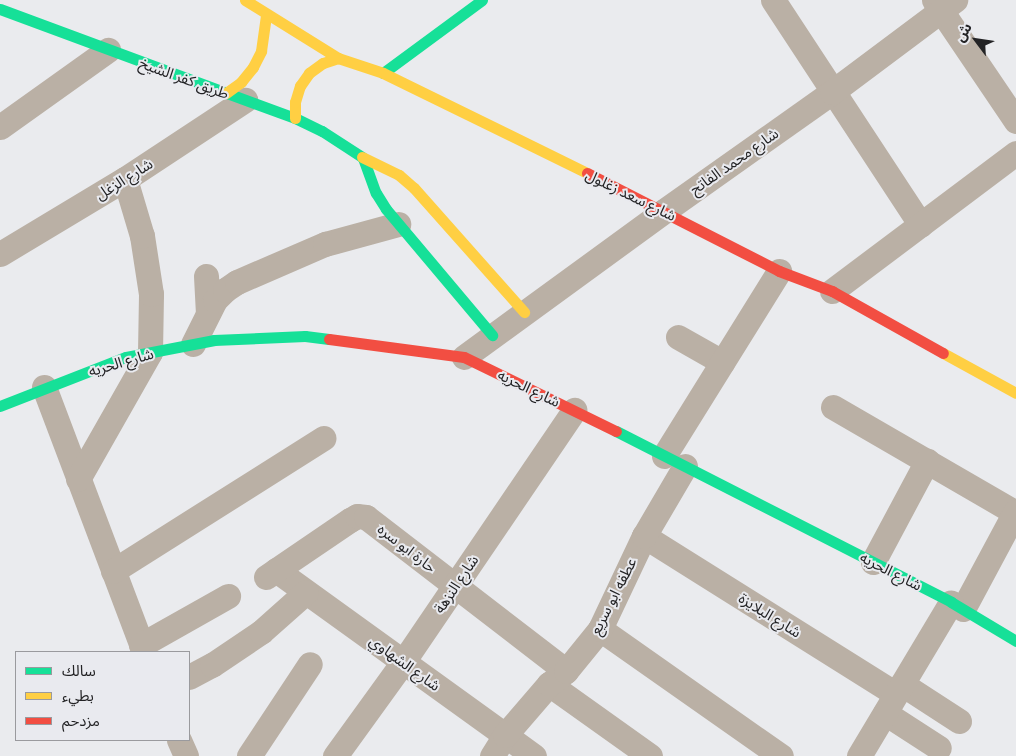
<!DOCTYPE html>
<html>
<head>
<meta charset="utf-8">
<style>
  body { margin:0 }
  #map { position:relative; width:1016px; height:756px; overflow:hidden; background:#eaebee; font-family:Ubuntu,"Noto Sans Arabic",sans-serif }
  div>[style] { position:absolute }
  .street>* { height:25px; margin:-12.5px; padding:0 12.5px; transform-origin:12.5px; border-radius:12.5px; background:#bab0a5 }
  .fast>* { height:11px; margin:-5.5px; padding:0 5.5px; transform-origin:5.5px; border-radius:5.5px; background:#16e098 }
  .slow>* { height:11px; margin:-5.5px; padding:0 5.5px; transform-origin:5.5px; border-radius:5.5px; background:#ffcf43 }
  .jam>* { height:11px; margin:-5.5px; padding:0 5.5px; transform-origin:5.5px; border-radius:5.5px; background:#f24e42 }
  span { translate:-50% -50%; white-space:nowrap; text-align:center; line-height:1.15; -webkit-text-stroke:4px #e9eaef; paint-order:stroke }
  .street-label { font-size:15px; color:#232325 }
  .legend { position:absolute; left:15px; top:651px; width:175px; height:90px; box-sizing:border-box; background:#e9eaef; border:1px solid #9a9a9e; margin:0; padding:6px 9px; list-style:none; font-size:15px; color:#232325 }
  .legend li { display:flex; align-items:center; gap:10px; height:25px }
  .legend b { width:25px; border:1px solid #9a9a9e }
  .north { position:absolute; left:951px; top:15px; width:50px; height:50px; -webkit-text-stroke:4px #e9eaef; paint-order:stroke; rotate:301deg; font-size:14px; font-weight:700; line-height:20px; text-align:center; color:#232325 }
  .north::after { content:''; display:block; margin:auto; width:18px; height:22px; background:#232325; clip-path:polygon(50% 0,100% 100%,50% 72%,0 100%) }
</style>
</head>
<body>
<div id="map">
  <div class="street">
    <div style="left:773px;top:0;width:269px;rotate:56.7deg"></div>
    <div style="left:934px;top:0;width:146px;rotate:55.9deg"></div>
    <div style="left:0;top:127px;width:133px;rotate:-35.5deg"></div>
    <div style="left:0;top:254px;width:146px;rotate:-31deg"></div>
    <div style="left:125px;top:179px;width:144px;rotate:-33.4deg"></div>
    <div style="left:206px;top:276px;width:37px;rotate:87deg"></div>
    <div style="left:832px;top:291px;width:230px;rotate:-36.9deg"></div>
    <div style="left:678px;top:337px;width:51px;rotate:29.6deg"></div>
    <div style="left:193px;top:344px;width:49px;rotate:-63.4deg"></div>
    <div style="left:215px;top:300px;width:14px;rotate:-45deg"></div>
    <div style="left:225px;top:290px;width:14px;rotate:-34deg"></div>
    <div style="left:237px;top:282px;width:96px;rotate:-23.4deg"></div>
    <div style="left:325px;top:244px;width:76px;rotate:-15.3deg"></div>
    <div style="left:464px;top:357px;width:248px;rotate:-36.1deg"></div>
    <div style="left:664px;top:211px;width:206px;rotate:-35.3deg"></div>
    <div style="left:832px;top:92px;width:154px;rotate:-36.8deg"></div>
    <div style="left:44px;top:387px;width:283px;rotate:69.3deg"></div>
    <div style="left:833px;top:407px;width:211px;rotate:30.1deg"></div>
    <div style="left:664px;top:456px;width:218px;rotate:-58.1deg"></div>
    <div style="left:78px;top:479px;width:146px;rotate:-60.4deg"></div>
    <div style="left:150px;top:352px;width:58px;rotate:-89deg"></div>
    <div style="left:151px;top:294px;width:59px;rotate:-98.8deg"></div>
    <div style="left:142px;top:236px;width:59px;rotate:-106.6deg"></div>
    <div style="left:644px;top:536px;width:297px;rotate:32.1deg"></div>
    <div style="left:873px;top:562px;width:115px;rotate:-61.9deg"></div>
    <div style="left:276px;top:570px;width:318px;rotate:35.8deg"></div>
    <div style="left:113px;top:571px;width:249px;rotate:-32.3deg"></div>
    <div style="left:266px;top:577px;width:102px;rotate:-34.2deg"></div>
    <div style="left:350px;top:520px;width:8px;rotate:-30deg"></div>
    <div style="left:357px;top:516px;width:9px;rotate:6deg"></div>
    <div style="left:366px;top:517px;width:252px;rotate:37.6deg"></div>
    <div style="left:963px;top:609px;width:110px;rotate:-61.8deg"></div>
    <div style="left:600px;top:629px;width:221px;rotate:35.1deg"></div>
    <div style="left:141px;top:645px;width:100px;rotate:-29.4deg"></div>
    <div style="left:189px;top:677px;width:26px;rotate:-28deg"></div>
    <div style="left:212px;top:665px;width:59px;rotate:-34deg"></div>
    <div style="left:261px;top:632px;width:60px;rotate:-41.6deg"></div>
    <div style="left:549px;top:684px;width:124px;rotate:35.5deg"></div>
    <div style="left:902px;top:684px;width:68px;rotate:33deg"></div>
    <div style="left:885px;top:713px;width:64px;rotate:32.9deg"></div>
    <div style="left:179px;top:740px;width:17px;rotate:66deg"></div>
    <div style="left:249px;top:756px;width:110px;rotate:-56.5deg"></div>
    <div style="left:335px;top:756px;width:116px;rotate:-54.1deg"></div>
    <div style="left:403px;top:662px;width:305px;rotate:-55.8deg"></div>
    <div style="left:492px;top:756px;width:25px;rotate:-58deg"></div>
    <div style="left:505px;top:735px;width:67px;rotate:-49.2deg"></div>
    <div style="left:549px;top:684px;width:21px;rotate:-37deg"></div>
    <div style="left:566px;top:671px;width:54px;rotate:-51deg"></div>
    <div style="left:600px;top:629px;width:103px;rotate:-64.7deg"></div>
    <div style="left:644px;top:536px;width:81px;rotate:-59.6deg"></div>
    <div style="left:859px;top:756px;width:179px;rotate:-59.1deg"></div>
  </div>
  <div class="fast">
    <div style="left:0;top:9px;width:314px;rotate:20.3deg"></div>
    <div style="left:295px;top:118px;width:30px;rotate:26deg"></div>
    <div style="left:322px;top:131px;width:48px;rotate:33deg"></div>
    <div style="left:383px;top:73px;width:123px;rotate:-36.4deg"></div>
    <div style="left:363px;top:158px;width:37px;rotate:70deg"></div>
    <div style="left:376px;top:193px;width:19px;rotate:58deg"></div>
    <div style="left:386px;top:209px;width:165px;rotate:49.9deg"></div>
    <div style="left:0;top:406px;width:135px;rotate:-21.3deg"></div>
    <div style="left:126px;top:357px;width:90px;rotate:-10.9deg"></div>
    <div style="left:214px;top:340px;width:91px;rotate:-2.5deg"></div>
    <div style="left:305px;top:336px;width:24px;rotate:7deg"></div>
    <div style="left:616px;top:431px;width:376px;rotate:27deg"></div>
    <div style="left:951px;top:602px;width:76px;rotate:31deg"></div>
  </div>
  <div class="slow">
    <div style="left:245px;top:0;width:110px;rotate:31.9deg"></div>
    <div style="left:338px;top:58px;width:47px;rotate:18.4deg"></div>
    <div style="left:383px;top:73px;width:227px;rotate:26.1deg"></div>
    <div style="left:226px;top:93px;width:19px;rotate:-36deg"></div>
    <div style="left:241px;top:82px;width:19px;rotate:-51deg"></div>
    <div style="left:253px;top:67px;width:18px;rotate:-63deg"></div>
    <div style="left:261px;top:51px;width:37px;rotate:-82deg"></div>
    <div style="left:295px;top:118px;width:16px;rotate:-90deg"></div>
    <div style="left:295px;top:102px;width:17px;rotate:-73deg"></div>
    <div style="left:300px;top:86px;width:16px;rotate:-55deg"></div>
    <div style="left:309px;top:73px;width:17px;rotate:-36deg"></div>
    <div style="left:323px;top:63px;width:16px;rotate:-18deg"></div>
    <div style="left:362px;top:157px;width:41px;rotate:25.9deg"></div>
    <div style="left:399px;top:175px;width:20px;rotate:41deg"></div>
    <div style="left:414px;top:188px;width:166px;rotate:48.4deg"></div>
    <div style="left:943px;top:353px;width:83px;rotate:28.7deg"></div>
  </div>
  <div class="jam">
    <div style="left:587px;top:173px;width:216px;rotate:27deg"></div>
    <div style="left:779px;top:271px;width:57px;rotate:20.7deg"></div>
    <div style="left:832px;top:291px;width:127px;rotate:29.2deg"></div>
    <div style="left:329px;top:339px;width:136px;rotate:7.6deg"></div>
    <div style="left:464px;top:357px;width:169px;rotate:26deg"></div>
  </div>
  <div class="street-label">
    <span style="left:184px;top:78px;rotate:20deg">طريق كفر الشيخ</span>
    <span style="left:734px;top:161px;rotate:-35deg">شارع محمد الفاتح</span>
    <span style="left:124px;top:179px;rotate:-32deg">شارع الزغل</span>
    <span style="left:631px;top:195px;rotate:26deg">شارع سعد زغلول</span>
    <span style="left:121px;top:362px;rotate:-16deg">شارع الحريه</span>
    <span style="left:529px;top:388px;rotate:26deg">شارع الحريه</span>
    <span style="left:407px;top:548px;rotate:38deg">حارة ابو سره</span>
    <span style="left:891px;top:571px;rotate:27deg">شارع الحريه</span>
    <span style="left:456px;top:584px;rotate:-56deg">شارع النزهة</span>
    <span style="left:613px;top:596px;rotate:-63deg">عطفه ابو سريع</span>
    <span style="left:770px;top:615px;rotate:32deg">شارع البلايزة</span>
    <span style="left:405px;top:663px;rotate:36deg">شارع الشهاوي</span>
  </div>
  <ul class="legend">
  <li><b style="height:6px;background:#16e098"></b>سالك</li>
  <li><b style="height:6px;background:#ffcf43"></b>بطيء</li>
  <li><b style="height:6px;background:#f24e42"></b>مزدحم</li>
  </ul>
  <div class="north">ش</div>
</div>
</body>
</html>
